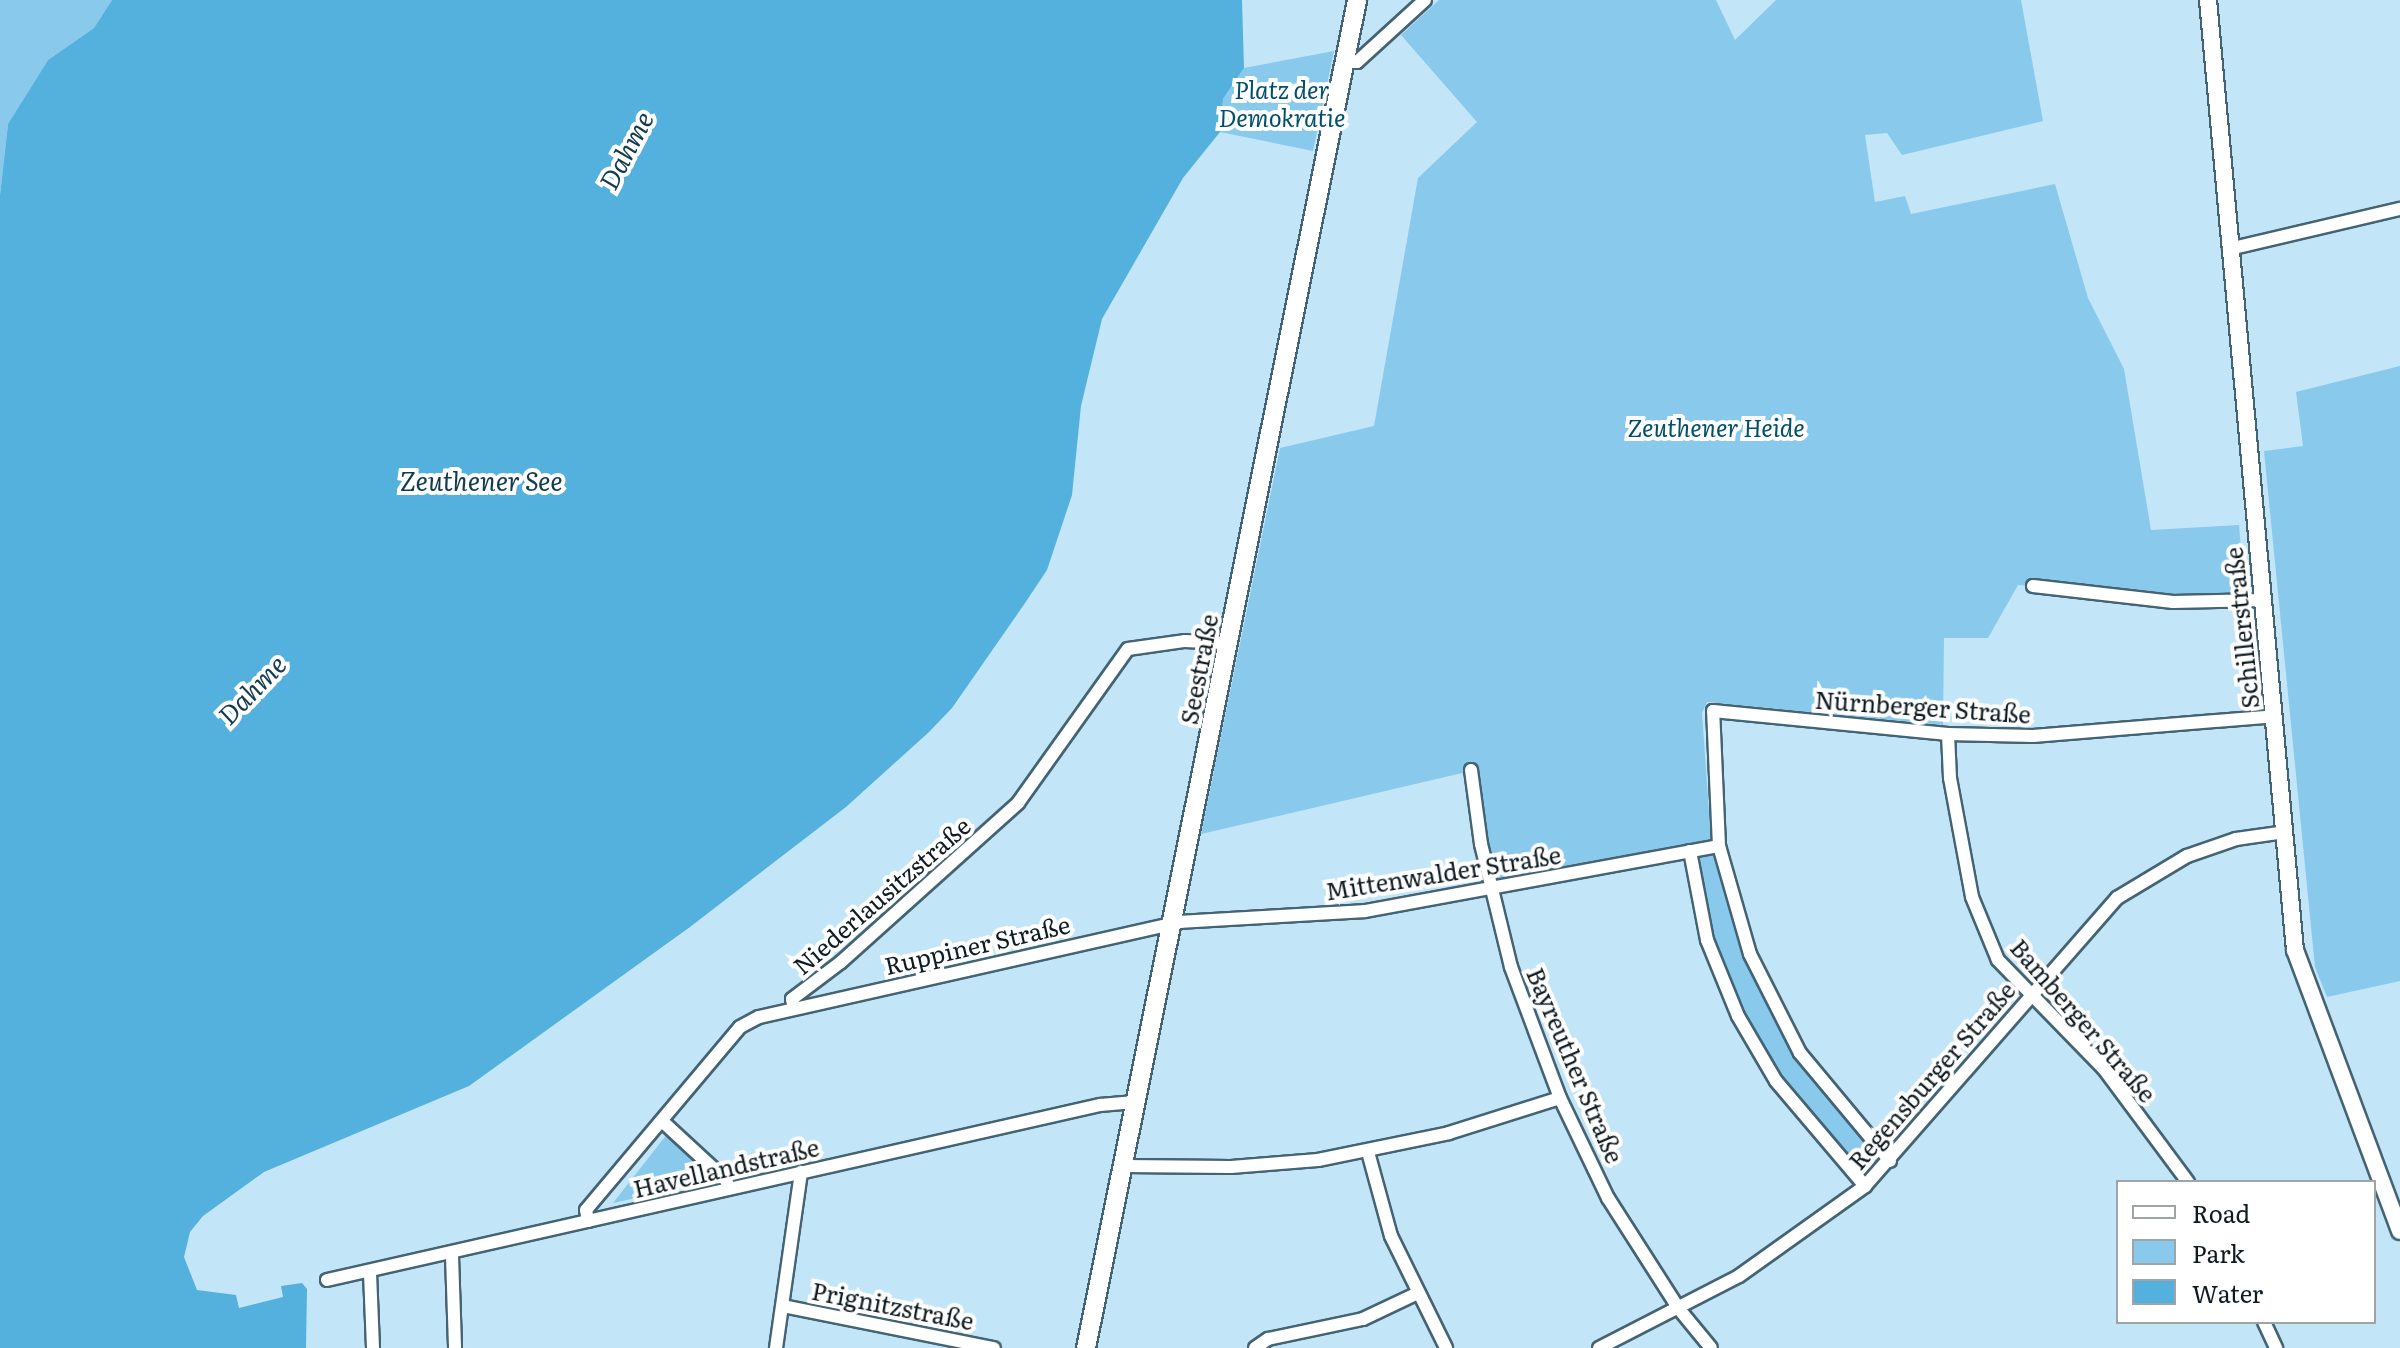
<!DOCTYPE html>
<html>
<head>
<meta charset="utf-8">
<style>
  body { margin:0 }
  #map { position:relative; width:2400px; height:1348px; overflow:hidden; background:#c3e5f8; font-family:Literata,serif }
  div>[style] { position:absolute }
  .green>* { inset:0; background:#88c9ec }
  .water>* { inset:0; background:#54b1de }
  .roads { filter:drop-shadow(2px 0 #446373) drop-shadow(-2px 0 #446373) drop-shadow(0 2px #446373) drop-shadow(0 -2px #446373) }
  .minor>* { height:12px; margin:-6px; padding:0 6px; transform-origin:6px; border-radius:6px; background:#fff }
  .tertiary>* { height:16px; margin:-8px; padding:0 8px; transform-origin:8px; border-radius:8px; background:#fff }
  .secondary>* { height:18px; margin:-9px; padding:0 9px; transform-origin:9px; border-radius:9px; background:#fff }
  span { translate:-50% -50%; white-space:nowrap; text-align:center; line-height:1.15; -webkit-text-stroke:8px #fff; paint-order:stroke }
  .park-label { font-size:24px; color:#004f6d; font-style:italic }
  .street-label { font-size:24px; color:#0e1b21 }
  .water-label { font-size:26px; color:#123b4e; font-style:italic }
  .legend { position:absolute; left:2116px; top:1180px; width:260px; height:144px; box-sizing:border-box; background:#fff; border:2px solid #9fa4a6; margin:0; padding:10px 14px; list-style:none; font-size:24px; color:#0e1b21 }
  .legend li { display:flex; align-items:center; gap:16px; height:40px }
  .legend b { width:40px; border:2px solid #9fa4a6 }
</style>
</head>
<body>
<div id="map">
  <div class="green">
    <div style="clip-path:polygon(0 0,112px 0,94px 28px,48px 60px,8px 124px,0 195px)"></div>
    <div style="clip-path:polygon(1439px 0,1716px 0,1735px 40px,1776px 0,2021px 0,2043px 121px,1902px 155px,1887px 133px,1865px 135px,1875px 202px,1905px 196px,1911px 214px,2055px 184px,2088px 298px,2124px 369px,2151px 530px,2239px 525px,2245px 595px,2187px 597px,2018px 585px,1988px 638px,1944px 638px,1943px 725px,1707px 702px,1702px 713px,1711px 840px,1494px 880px,1475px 770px,1201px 834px,1280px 448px,1374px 426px,1418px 178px,1477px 122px,1401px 35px)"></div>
    <div style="clip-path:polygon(1334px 51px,1313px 151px,1220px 132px,1223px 99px,1244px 68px)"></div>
    <div style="clip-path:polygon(2400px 366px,2400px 981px,2327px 997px,2315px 967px,2264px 451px,2303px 446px,2296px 392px)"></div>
    <div style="clip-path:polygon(1706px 852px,1715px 853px,1736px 930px,1792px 1049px,1881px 1161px,1864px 1178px,1770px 1064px,1747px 1023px,1711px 938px,1696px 856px)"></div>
    <div style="clip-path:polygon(668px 1133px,717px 1180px,613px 1203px)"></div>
  </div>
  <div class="water">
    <div style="clip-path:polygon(112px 0,1242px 0,1244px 68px,1223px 99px,1220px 132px,1183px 178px,1102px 319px,1081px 406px,1072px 495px,1047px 570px,1023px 606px,952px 708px,929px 732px,846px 807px,690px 927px,469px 1086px,264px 1172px,203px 1216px,190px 1232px,184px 1257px,197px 1290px,236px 1295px,239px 1308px,283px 1297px,281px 1286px,302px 1283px,307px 1289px,306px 1348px,0 1348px,0 195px,8px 124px,48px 60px,94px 28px)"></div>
  </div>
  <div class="roads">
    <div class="minor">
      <div style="left:1345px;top:62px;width:12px"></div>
      <div style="left:1357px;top:62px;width:92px;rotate:-42.4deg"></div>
      <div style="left:2229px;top:249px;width:176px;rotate:-13.2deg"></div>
      <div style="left:2033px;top:586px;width:141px;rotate:6.5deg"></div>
      <div style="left:2173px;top:602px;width:90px;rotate:-1.3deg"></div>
      <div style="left:1948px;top:734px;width:44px;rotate:87.4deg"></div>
      <div style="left:1950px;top:778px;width:121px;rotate:79.5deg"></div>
      <div style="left:1972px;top:897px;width:68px;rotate:67.6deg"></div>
      <div style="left:1998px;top:960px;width:152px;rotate:45.8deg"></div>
      <div style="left:2104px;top:1069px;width:141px;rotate:53.4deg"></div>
      <div style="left:1471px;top:770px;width:75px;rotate:82.3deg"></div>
      <div style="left:1481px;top:844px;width:127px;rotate:76.3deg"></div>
      <div style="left:1511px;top:967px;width:140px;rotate:69.5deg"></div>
      <div style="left:1560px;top:1098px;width:111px;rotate:64.4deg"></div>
      <div style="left:1608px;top:1198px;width:132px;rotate:57.4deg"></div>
      <div style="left:1679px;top:1309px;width:50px;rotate:50.6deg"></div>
      <div style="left:1690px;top:851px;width:91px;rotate:79.2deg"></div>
      <div style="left:1707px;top:940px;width:82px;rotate:67.8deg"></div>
      <div style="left:1738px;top:1016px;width:75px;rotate:59.7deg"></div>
      <div style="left:1776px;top:1081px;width:138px;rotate:49.7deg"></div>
      <div style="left:794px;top:1008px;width:9px;rotate:-103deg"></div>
      <div style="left:792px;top:999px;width:61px;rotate:-37.1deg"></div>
      <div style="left:841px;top:962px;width:238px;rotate:-41.9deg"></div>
      <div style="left:1018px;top:803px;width:189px;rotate:-54.5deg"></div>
      <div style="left:1128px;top:649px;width:58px;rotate:-8deg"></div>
      <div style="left:1185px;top:641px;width:42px;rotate:2.7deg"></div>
      <div style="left:662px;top:1121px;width:87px;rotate:42.7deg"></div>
      <div style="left:726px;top:1180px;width:9px;rotate:69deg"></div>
      <div style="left:1368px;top:1152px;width:87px;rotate:74.7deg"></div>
      <div style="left:1391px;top:1236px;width:125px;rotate:63.8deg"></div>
      <div style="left:1890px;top:1161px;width:141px;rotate:-129.8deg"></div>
      <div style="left:1800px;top:1053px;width:111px;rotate:-116.8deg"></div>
      <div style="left:1750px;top:954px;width:112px;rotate:-106deg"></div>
      <div style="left:1719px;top:846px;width:135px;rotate:-92.5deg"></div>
      <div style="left:1713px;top:711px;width:236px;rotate:5.6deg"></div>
      <div style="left:1948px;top:734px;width:85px;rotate:1.3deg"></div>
      <div style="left:2033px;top:736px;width:242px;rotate:-4.7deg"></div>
      <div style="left:1123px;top:1166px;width:108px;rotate:0.5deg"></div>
      <div style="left:1231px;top:1167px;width:87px;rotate:-4.6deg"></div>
      <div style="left:1318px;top:1160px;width:134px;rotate:-11.6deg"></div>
      <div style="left:1449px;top:1133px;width:116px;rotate:-17.5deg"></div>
      <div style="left:588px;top:1221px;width:11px;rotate:-100deg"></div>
      <div style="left:586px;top:1210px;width:239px;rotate:-49.9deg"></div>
      <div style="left:740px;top:1027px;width:21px;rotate:-28deg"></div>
      <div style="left:759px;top:1017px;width:432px;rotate:-12.7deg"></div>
      <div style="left:1180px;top:922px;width:185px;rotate:-3.4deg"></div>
      <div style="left:1365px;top:911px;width:360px;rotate:-10.4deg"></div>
      <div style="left:452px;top:1256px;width:92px;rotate:88.1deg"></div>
      <div style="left:370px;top:1273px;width:75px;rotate:87.7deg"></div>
      <div style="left:327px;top:1280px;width:793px;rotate:-12.76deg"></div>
      <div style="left:1100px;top:1105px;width:35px;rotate:-5deg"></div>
      <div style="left:783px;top:1306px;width:215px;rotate:11.3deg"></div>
      <div style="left:2264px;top:1322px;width:29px;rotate:65deg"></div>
      <div style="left:776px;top:1348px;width:178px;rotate:-81.9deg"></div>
      <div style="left:1255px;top:1348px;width:16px;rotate:-35deg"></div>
      <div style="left:1268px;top:1339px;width:97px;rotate:-11.9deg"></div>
      <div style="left:1363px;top:1319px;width:61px;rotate:-25.3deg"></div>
      <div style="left:1599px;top:1348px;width:157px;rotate:-27.2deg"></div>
      <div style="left:1739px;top:1276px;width:155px;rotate:-35.5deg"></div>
      <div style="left:1865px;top:1186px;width:383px;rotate:-48.8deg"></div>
      <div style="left:2117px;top:898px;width:82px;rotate:-31deg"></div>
      <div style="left:2187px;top:856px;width:52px;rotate:-19.1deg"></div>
      <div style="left:2236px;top:839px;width:49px;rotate:-8.1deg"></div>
    </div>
    <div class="tertiary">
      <div style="left:2208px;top:0;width:954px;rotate:84.77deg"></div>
      <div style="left:2295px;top:950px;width:300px;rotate:69.5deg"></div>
    </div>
    <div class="secondary">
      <div style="left:1086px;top:1348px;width:1375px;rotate:-78.63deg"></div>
    </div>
  </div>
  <div class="park-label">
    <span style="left:1282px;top:103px">Platz der<br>Demokratie</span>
    <span style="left:1716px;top:427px">Zeuthener Heide</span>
  </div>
  <div class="street-label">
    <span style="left:2241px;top:628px;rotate:-96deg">Schillerstraße</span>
    <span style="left:1198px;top:669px;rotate:-79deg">Seestraße</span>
    <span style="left:1923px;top:706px;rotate:4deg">Nürnberger Straße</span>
    <span style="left:1443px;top:872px;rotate:-9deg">Mittenwalder Straße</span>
    <span style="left:881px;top:895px;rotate:-41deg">Niederlausitzstraße</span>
    <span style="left:977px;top:944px;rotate:-13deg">Ruppiner Straße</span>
    <span style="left:2084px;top:1020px;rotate:49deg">Bamberger Straße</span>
    <span style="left:1576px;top:1065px;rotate:67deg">Bayreuther Straße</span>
    <span style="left:1931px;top:1075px;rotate:-49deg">Regensburger Straße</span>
    <span style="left:726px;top:1167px;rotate:-13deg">Havellandstraße</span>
    <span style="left:893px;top:1305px;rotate:11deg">Prignitzstraße</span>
  </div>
  <div class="water-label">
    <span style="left:625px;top:150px;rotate:-62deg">Dahme</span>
    <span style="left:481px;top:480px">Zeuthener See</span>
    <span style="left:251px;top:689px;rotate:-46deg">Dahme</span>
  </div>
  <ul class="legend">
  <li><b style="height:10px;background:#fff"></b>Road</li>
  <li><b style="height:22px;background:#88c9ec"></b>Park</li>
  <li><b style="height:22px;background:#54b1de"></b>Water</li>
  </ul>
</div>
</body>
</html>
